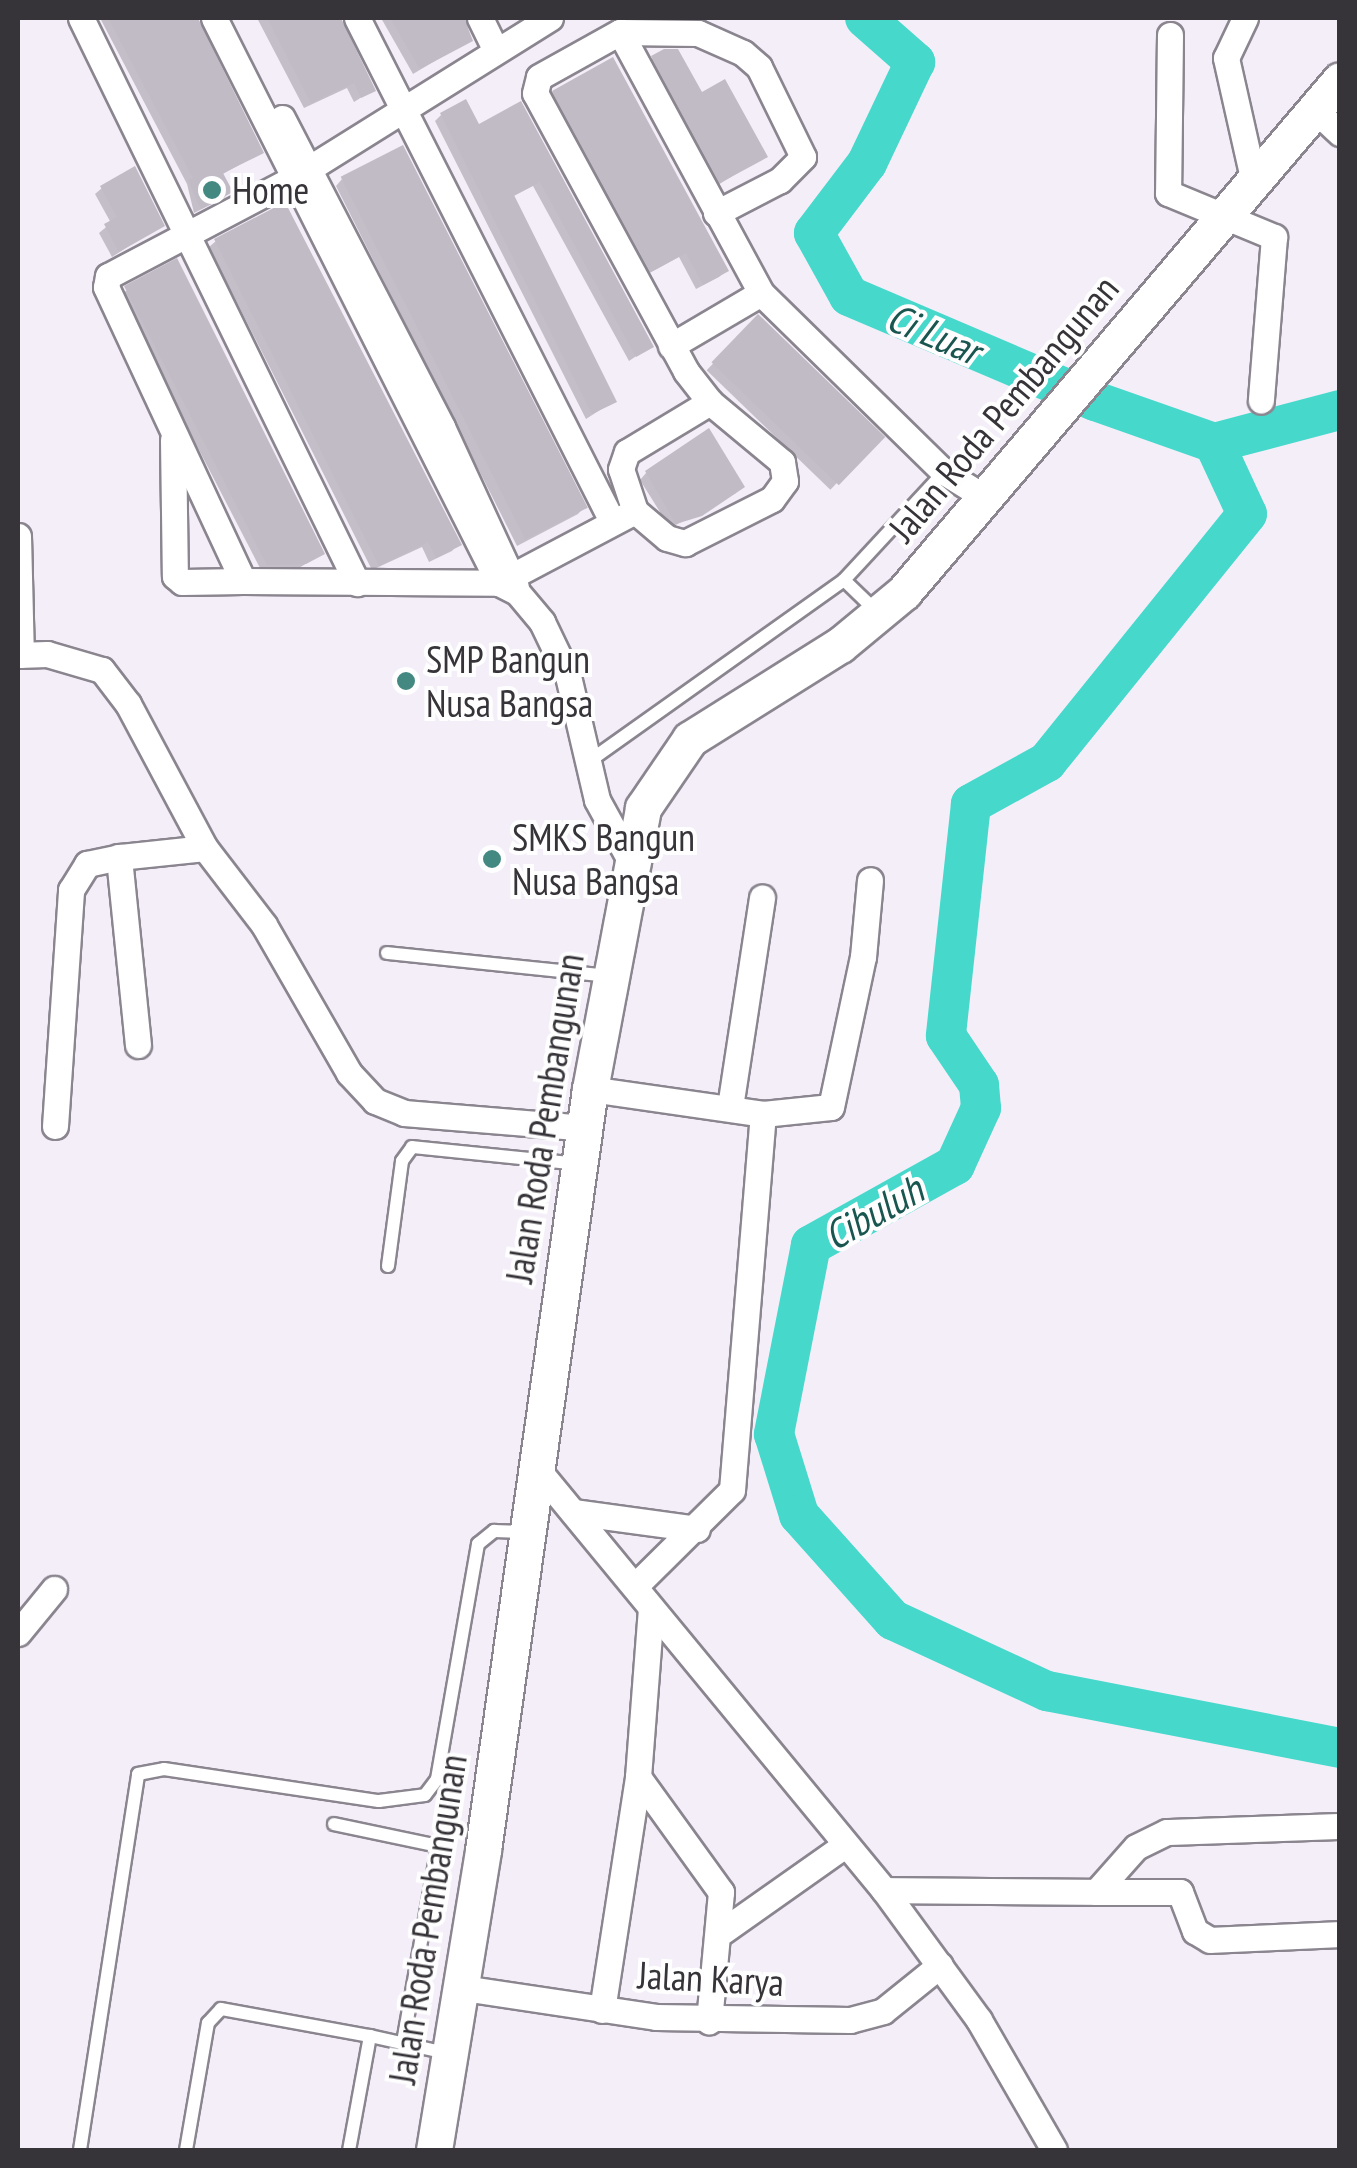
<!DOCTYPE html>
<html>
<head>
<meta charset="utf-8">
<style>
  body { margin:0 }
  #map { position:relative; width:1357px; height:2168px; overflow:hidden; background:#f4eef9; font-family:"PT Sans Narrow",sans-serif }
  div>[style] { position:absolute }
  .shadow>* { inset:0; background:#0003; transform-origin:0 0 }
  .river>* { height:40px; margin:-20px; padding:0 20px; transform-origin:20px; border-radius:20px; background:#46d8cb }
  .building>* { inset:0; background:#c1bbc6; transform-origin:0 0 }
  .roads { filter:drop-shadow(2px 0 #8a858f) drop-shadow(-2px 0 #8a858f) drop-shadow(0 2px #8a858f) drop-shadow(0 -2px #8a858f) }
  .lane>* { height:12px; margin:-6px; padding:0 6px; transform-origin:6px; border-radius:6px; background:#fff }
  .street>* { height:25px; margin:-12.5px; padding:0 12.5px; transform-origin:12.5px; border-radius:12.5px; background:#fff }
  .secondary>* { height:35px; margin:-17.5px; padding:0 17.5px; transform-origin:17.5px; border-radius:17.5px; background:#fff }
  .dots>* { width:28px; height:28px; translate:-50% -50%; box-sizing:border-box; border:5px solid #fefefe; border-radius:50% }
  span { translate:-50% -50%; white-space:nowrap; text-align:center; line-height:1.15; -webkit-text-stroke:8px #fefefe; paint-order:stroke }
  .poi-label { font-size:38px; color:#373439 }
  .left { translate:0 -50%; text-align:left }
  .street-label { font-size:38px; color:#373439 }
  .water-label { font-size:40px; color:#1a5650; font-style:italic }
  .frame { position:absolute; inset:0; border:20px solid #373439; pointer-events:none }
</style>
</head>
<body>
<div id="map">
  <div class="shadow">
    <div style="clip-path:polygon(100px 18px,196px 18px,261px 153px,221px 175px,230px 191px,224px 198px,194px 213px,187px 184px)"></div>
    <div style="clip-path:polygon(257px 18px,342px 18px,340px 26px,373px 90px,354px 102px,347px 88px,304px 108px)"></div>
    <div style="clip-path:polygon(381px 18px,466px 18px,470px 40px,413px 74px)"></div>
    <div style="clip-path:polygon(653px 58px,701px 95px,765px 156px,713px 188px,646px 64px)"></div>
    <div style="clip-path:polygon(555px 90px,726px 271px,719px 277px,696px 289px,679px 257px,644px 276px,548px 96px)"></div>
    <div style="clip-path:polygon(520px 105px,651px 346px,629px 361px,533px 186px,512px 197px,614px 401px,586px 419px,435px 121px,441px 115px,478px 127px)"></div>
    <div style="clip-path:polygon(342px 179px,584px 507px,578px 514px,517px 546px,336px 186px)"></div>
    <div style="clip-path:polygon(102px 188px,158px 227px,112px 257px,99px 233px,111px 223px,95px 194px)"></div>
    <div style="clip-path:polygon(216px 241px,458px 544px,452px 551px,429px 562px,422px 547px,372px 570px,209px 247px)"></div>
    <div style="clip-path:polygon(176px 262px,322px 554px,294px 571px,261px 570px,119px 295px)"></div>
    <div style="left:758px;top:317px;width:172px;height:74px;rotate:44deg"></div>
    <div style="clip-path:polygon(646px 473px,736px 493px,670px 528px,640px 480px)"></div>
  </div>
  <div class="river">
    <div style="left:865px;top:18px;width:67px;rotate:41.3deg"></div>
    <div style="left:915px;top:62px;width:112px;rotate:115.4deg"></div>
    <div style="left:867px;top:163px;width:88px;rotate:127.1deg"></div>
    <div style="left:814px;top:233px;width:72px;rotate:60.9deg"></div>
    <div style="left:849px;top:296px;width:267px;rotate:23.1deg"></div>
    <div style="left:1095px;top:401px;width:126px;rotate:19.4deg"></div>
    <div style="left:1214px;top:443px;width:130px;rotate:-14.7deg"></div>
    <div style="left:1214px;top:443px;width:78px;rotate:65.1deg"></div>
    <div style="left:1247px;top:514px;width:319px;rotate:128.9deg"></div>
    <div style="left:1047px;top:762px;width:87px;rotate:151.1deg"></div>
    <div style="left:971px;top:804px;width:233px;rotate:96.2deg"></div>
    <div style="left:946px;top:1036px;width:59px;rotate:56deg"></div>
    <div style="left:979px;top:1085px;width:23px;rotate:85deg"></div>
    <div style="left:981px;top:1108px;width:63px;rotate:114.5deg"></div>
    <div style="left:955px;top:1165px;width:165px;rotate:150.9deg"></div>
    <div style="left:811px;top:1245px;width:193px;rotate:101.1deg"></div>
    <div style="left:774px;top:1434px;width:85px;rotate:72.8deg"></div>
    <div style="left:799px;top:1515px;width:141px;rotate:48.2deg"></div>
    <div style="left:893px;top:1620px;width:170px;rotate:24.8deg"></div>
    <div style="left:1047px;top:1691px;width:298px;rotate:11deg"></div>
  </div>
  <div class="building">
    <div style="clip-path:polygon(108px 18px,198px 18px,264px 153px,223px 173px,233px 192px,201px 209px,188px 180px,193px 178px)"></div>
    <div style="clip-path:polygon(267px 18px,341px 18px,376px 91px,361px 98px,354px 83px,311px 103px)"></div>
    <div style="clip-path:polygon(390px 18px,464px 18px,473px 41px,420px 69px)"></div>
    <div style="clip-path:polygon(664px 49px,678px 49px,702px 92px,725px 79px,768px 157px,720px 183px,651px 56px)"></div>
    <div style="clip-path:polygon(613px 57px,729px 271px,703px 285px,686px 253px,651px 272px,552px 91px)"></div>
    <div style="clip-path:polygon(466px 99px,479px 124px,521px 101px,654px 347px,636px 357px,540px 182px,514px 195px,617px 402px,592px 414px,440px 113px)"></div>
    <div style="left:403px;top:145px;width:407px;height:70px;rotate:63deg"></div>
    <div style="clip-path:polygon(135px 166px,165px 226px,119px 252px,104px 224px,117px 217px,100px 186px)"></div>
    <div style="clip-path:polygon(285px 202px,462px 545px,436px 558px,428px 542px,379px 566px,214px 239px)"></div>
    <div style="clip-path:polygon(177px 258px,325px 554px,306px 564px,267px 565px,124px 286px)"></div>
    <div style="left:758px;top:314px;width:177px;height:67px;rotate:44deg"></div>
    <div style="clip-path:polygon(709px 428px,745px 487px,702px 516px,676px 524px,645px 471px)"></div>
  </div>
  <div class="roads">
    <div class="lane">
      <div style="left:844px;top:580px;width:43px;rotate:44.1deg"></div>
      <div style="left:588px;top:762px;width:314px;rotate:-35.4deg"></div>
      <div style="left:844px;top:580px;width:147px;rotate:-47.2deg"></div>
      <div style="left:387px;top:953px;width:222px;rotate:5.9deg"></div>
      <div style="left:388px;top:1266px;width:106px;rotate:-82.4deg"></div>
      <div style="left:402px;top:1161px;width:17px;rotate:-54deg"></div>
      <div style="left:412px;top:1147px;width:167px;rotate:5.8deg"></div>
      <div style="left:334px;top:1824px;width:106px;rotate:11.9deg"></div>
      <div style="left:438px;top:1846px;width:200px;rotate:100.1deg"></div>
      <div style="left:370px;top:2036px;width:78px;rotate:12.6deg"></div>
      <div style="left:80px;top:2150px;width:380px;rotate:-81.2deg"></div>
      <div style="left:138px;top:1774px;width:26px;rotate:-11deg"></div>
      <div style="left:164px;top:1769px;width:217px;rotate:8.5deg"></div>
      <div style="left:379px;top:1801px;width:46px;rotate:-7.4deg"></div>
      <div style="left:425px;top:1795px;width:20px;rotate:-53deg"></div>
      <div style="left:437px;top:1779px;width:239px;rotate:-80.1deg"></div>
      <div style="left:478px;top:1544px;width:21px;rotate:-39deg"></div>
      <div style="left:494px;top:1531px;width:29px;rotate:2deg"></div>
      <div style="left:186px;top:2150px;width:129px;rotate:-80.2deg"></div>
      <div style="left:208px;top:2023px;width:19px;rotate:-47deg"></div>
      <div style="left:221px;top:2009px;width:151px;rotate:10.3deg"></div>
      <div style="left:370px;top:2036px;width:116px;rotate:100.4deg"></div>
    </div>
    <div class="street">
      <div style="left:81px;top:18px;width:629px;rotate:63.96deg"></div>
      <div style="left:214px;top:18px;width:633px;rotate:63.23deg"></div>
      <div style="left:499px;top:583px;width:20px;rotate:27deg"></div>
      <div style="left:517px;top:592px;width:39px;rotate:50deg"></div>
      <div style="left:542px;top:622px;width:60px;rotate:64.3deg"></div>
      <div style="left:568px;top:676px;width:127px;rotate:76.8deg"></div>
      <div style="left:597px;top:800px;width:68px;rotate:61.2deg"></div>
      <div style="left:357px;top:18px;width:564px;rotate:63.12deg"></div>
      <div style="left:480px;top:18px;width:34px;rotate:64deg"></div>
      <div style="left:550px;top:18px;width:302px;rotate:148deg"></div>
      <div style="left:294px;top:178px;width:210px;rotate:152.2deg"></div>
      <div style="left:108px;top:276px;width:11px;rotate:100deg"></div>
      <div style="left:106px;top:287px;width:324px;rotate:65deg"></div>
      <div style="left:243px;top:581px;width:256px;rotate:0.4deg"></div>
      <div style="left:499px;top:583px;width:154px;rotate:-27.9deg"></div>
      <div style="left:635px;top:511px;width:42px;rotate:40.2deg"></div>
      <div style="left:667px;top:538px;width:19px;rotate:16deg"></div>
      <div style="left:685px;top:543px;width:97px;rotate:-26.8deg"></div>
      <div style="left:772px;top:499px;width:22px;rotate:-54deg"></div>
      <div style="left:785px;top:481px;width:19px;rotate:-99deg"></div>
      <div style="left:782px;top:462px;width:94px;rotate:-140.2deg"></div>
      <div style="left:710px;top:402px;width:39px;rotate:-128deg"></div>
      <div style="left:686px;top:371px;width:316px;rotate:-118.5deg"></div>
      <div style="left:535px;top:93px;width:16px;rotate:-76deg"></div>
      <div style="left:539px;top:77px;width:93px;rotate:-29.1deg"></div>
      <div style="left:620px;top:32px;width:78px;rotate:0.7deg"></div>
      <div style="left:698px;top:33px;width:49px;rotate:24deg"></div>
      <div style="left:743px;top:53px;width:21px;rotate:41deg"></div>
      <div style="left:759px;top:67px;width:100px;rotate:63.9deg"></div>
      <div style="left:803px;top:157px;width:33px;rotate:135deg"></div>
      <div style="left:780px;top:180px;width:72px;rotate:152.7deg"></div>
      <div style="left:1245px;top:18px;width:44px;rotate:115.4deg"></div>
      <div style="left:1226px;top:58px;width:127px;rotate:77.3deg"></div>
      <div style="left:620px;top:32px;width:297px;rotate:61.6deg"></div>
      <div style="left:761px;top:293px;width:256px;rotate:44.4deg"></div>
      <div style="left:944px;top:472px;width:44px;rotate:31.9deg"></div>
      <div style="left:1170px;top:35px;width:158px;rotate:90.7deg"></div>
      <div style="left:1168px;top:193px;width:115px;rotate:22.5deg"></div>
      <div style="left:1274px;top:237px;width:164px;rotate:94.6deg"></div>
      <div style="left:1315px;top:110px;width:34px;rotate:43deg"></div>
      <div style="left:282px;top:118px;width:348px;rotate:62.6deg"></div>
      <div style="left:442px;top:427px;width:176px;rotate:65.2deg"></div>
      <div style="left:671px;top:346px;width:104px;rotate:-30.5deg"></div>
      <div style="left:173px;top:440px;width:136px;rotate:89.2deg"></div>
      <div style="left:175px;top:576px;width:9px;rotate:41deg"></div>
      <div style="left:182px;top:582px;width:61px;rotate:-0.9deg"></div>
      <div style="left:635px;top:511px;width:44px;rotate:-108.4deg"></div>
      <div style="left:621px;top:469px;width:18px;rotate:-71deg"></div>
      <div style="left:627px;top:452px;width:97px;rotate:-31.1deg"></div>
      <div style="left:18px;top:536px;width:119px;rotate:88.6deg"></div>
      <div style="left:18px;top:655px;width:29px;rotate:-2deg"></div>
      <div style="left:47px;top:654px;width:57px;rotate:16.2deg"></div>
      <div style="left:102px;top:670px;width:43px;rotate:52.6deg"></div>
      <div style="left:128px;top:704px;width:163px;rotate:61.9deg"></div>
      <div style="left:205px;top:848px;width:97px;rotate:52.5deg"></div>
      <div style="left:264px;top:925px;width:171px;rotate:60.1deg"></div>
      <div style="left:349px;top:1073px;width:38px;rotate:47deg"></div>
      <div style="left:375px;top:1101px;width:31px;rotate:22deg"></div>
      <div style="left:404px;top:1113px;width:182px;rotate:4.7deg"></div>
      <div style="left:138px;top:1045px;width:189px;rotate:-95.8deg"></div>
      <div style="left:119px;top:857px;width:86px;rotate:-6deg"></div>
      <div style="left:590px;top:1089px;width:175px;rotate:8.2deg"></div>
      <div style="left:763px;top:1114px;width:68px;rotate:-5.9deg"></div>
      <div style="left:831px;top:1107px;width:153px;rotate:-78deg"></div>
      <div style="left:863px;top:957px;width:77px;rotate:-84.8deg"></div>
      <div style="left:730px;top:1107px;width:212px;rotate:-81.3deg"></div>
      <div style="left:55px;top:1126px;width:237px;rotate:-86.1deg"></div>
      <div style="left:71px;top:890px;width:31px;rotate:-58deg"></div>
      <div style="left:87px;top:864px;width:33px;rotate:-12deg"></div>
      <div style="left:533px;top:1464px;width:552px;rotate:50.51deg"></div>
      <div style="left:884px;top:1890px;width:161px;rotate:53.8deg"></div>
      <div style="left:979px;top:2020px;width:150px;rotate:60deg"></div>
      <div style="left:573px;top:1512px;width:125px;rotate:7.8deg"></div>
      <div style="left:635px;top:1586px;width:136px;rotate:-44.7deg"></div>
      <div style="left:732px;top:1490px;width:377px;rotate:-85.3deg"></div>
      <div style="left:18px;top:1633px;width:57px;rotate:-50.7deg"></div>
      <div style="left:638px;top:1777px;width:142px;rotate:54.2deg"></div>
      <div style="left:721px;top:1892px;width:130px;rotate:95.3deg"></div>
      <div style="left:884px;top:1890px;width:212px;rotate:0.5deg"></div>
      <div style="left:1096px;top:1892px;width:60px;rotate:-48.4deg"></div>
      <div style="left:1136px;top:1847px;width:34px;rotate:-26deg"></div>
      <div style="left:1167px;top:1832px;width:173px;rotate:-2deg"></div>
      <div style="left:1096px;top:1892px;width:84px"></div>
      <div style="left:1180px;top:1892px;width:42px;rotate:69deg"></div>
      <div style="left:1195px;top:1931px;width:17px;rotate:31deg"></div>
      <div style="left:1210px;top:1940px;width:130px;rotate:-2.6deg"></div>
      <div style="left:723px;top:1931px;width:149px;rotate:-35.2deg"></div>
      <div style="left:463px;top:1988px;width:195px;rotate:8.5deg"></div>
      <div style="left:656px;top:2017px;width:194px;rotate:0.9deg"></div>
      <div style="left:850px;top:2020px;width:34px;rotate:-15deg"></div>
      <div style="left:883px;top:2011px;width:73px;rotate:-38.9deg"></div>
      <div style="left:602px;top:2010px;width:236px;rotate:-81.2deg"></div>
      <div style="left:638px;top:1777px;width:169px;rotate:-85.6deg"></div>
    </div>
    <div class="secondary">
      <div style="left:434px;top:2150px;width:304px;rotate:-80.7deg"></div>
      <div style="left:483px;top:1850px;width:768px;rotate:-82deg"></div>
      <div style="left:590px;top:1089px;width:286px;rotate:-79.3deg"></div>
      <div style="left:643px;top:808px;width:83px;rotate:-55.7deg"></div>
      <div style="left:690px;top:739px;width:177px;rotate:-32.1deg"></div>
      <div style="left:840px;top:645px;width:83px;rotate:-39.6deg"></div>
      <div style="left:904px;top:592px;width:672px;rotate:-49.58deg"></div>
    </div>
  </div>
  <div class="dots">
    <div style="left:212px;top:190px;background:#438982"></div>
    <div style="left:406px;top:681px;background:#438982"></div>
    <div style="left:492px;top:859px;background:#438982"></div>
  </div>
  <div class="poi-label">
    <span class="left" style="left:232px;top:190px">Home</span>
    <span class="left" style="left:426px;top:681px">SMP Bangun<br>Nusa Bangsa</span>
    <span class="left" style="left:512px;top:859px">SMKS Bangun<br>Nusa Bangsa</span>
  </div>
  <div class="street-label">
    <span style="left:1003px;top:408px;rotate:-50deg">Jalan Roda Pembangunan</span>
    <span style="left:544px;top:1118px;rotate:-81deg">Jalan Roda Pembangunan</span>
    <span style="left:427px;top:1919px;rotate:-81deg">Jalan Roda Pembangunan</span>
    <span style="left:711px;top:1978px;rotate:3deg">Jalan Karya</span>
  </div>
  <div class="water-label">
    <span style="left:934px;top:333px;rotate:23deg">Ci Luar</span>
    <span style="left:873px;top:1212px;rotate:-30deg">Cibuluh</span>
  </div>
  <div class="frame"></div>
</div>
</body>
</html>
